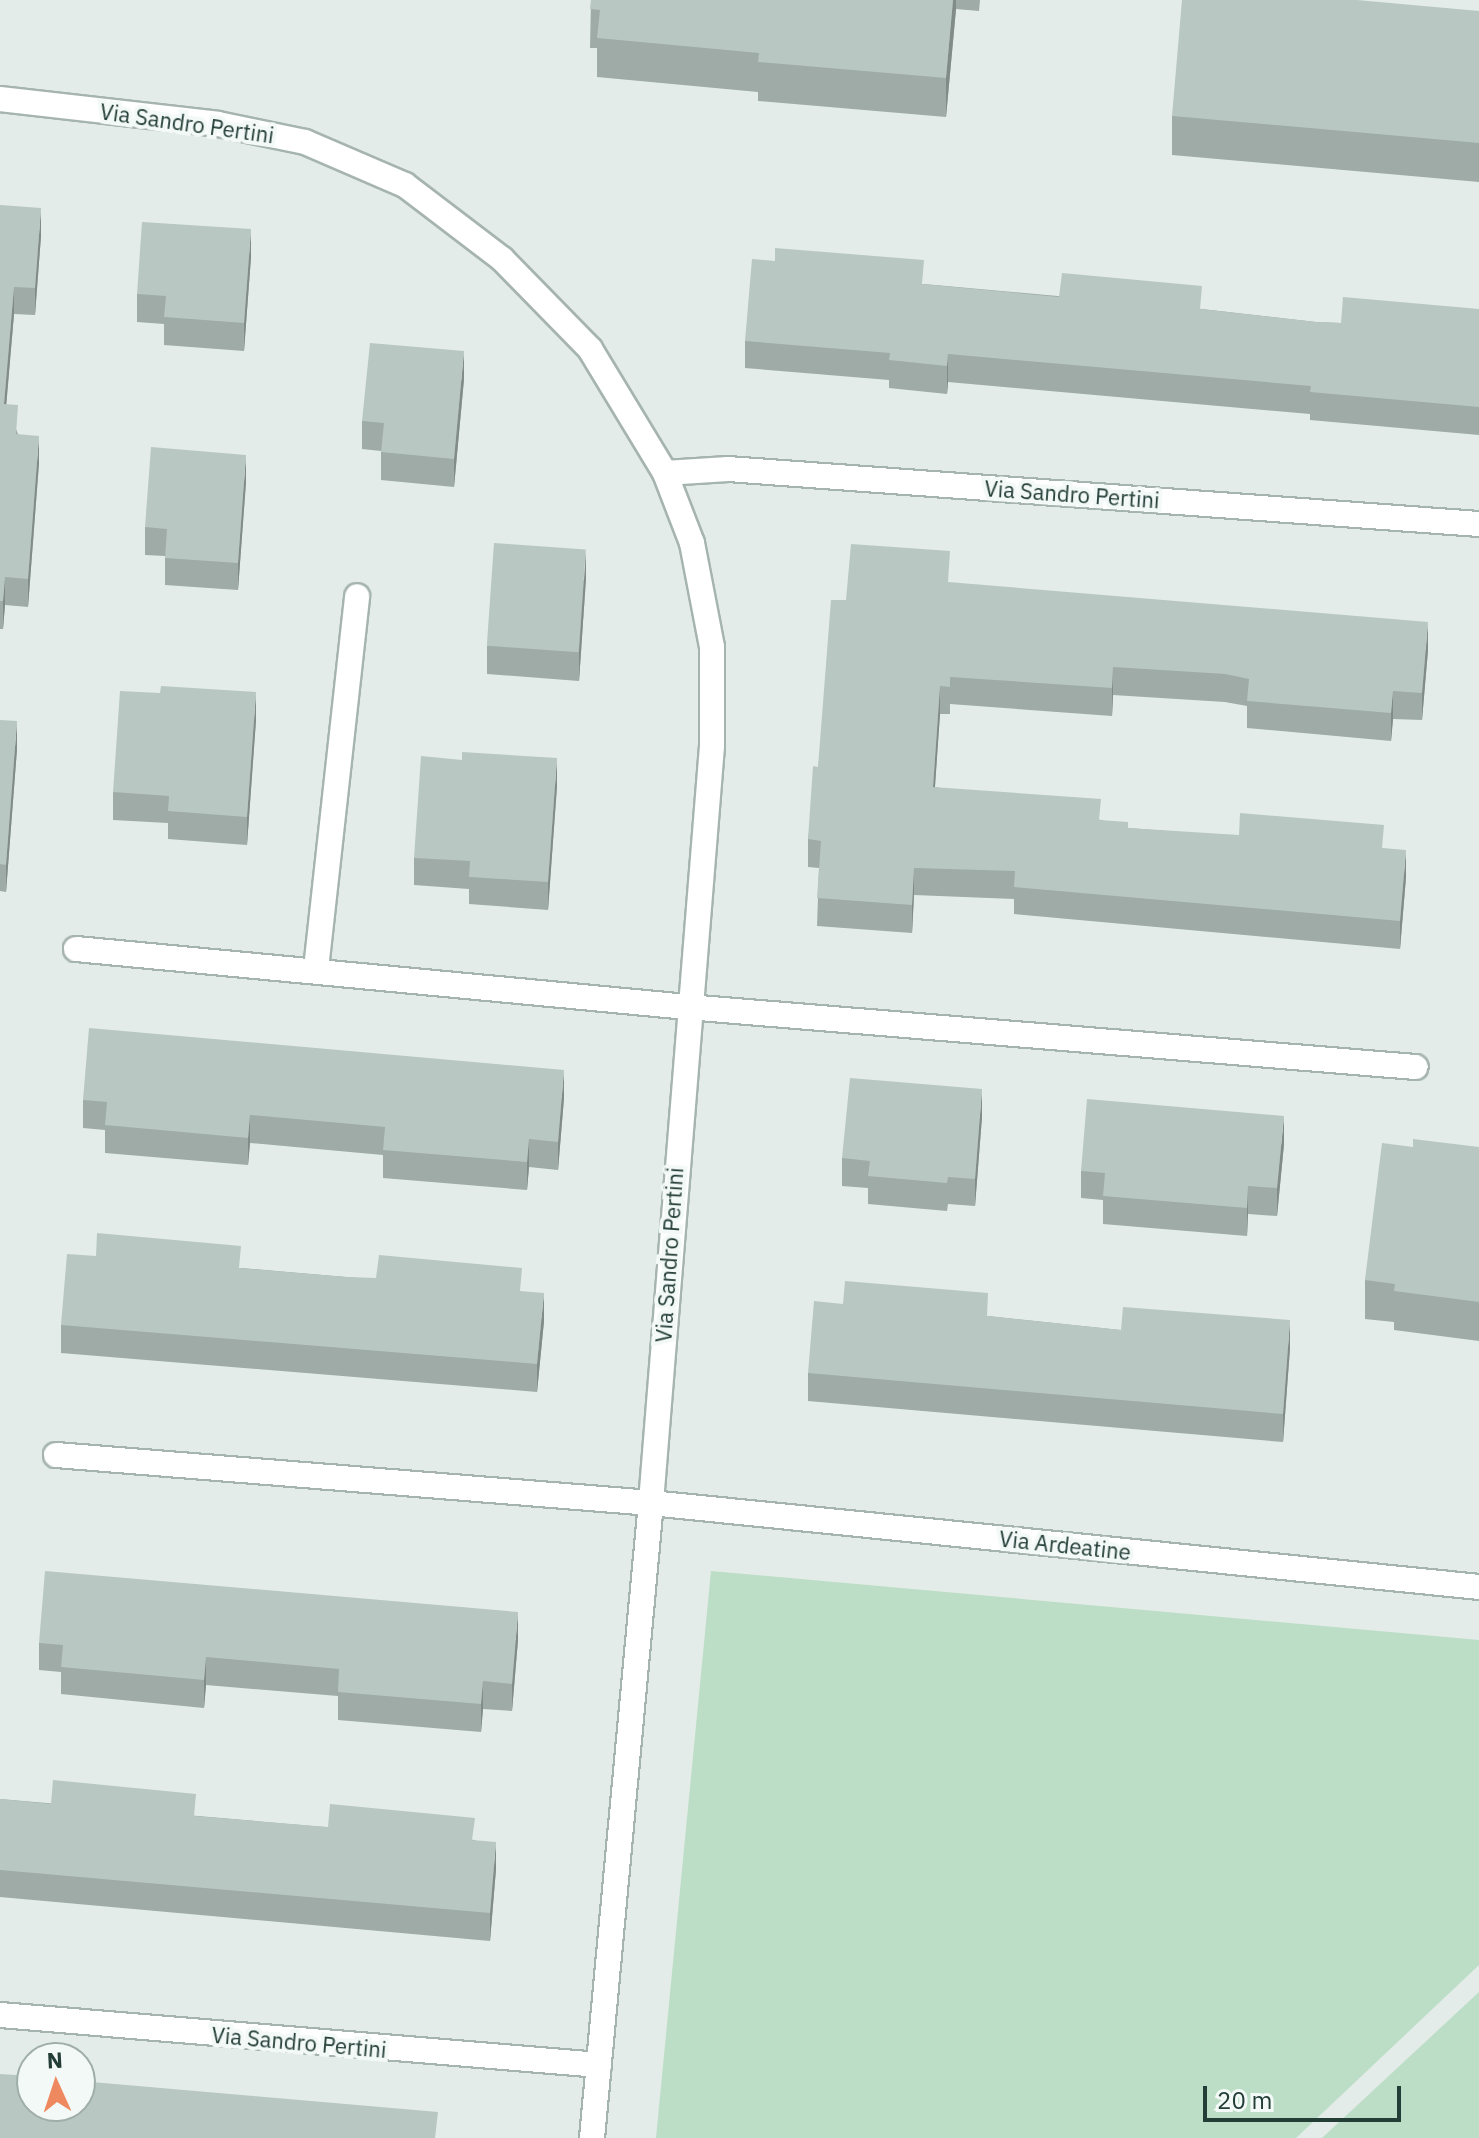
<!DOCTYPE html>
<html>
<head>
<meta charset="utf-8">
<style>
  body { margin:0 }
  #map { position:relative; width:1479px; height:2138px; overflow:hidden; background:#e3ece8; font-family:"IBM Plex Sans",sans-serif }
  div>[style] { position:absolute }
  .green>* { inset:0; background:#bcddc6 }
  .roads { filter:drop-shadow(2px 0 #a6b4af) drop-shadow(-2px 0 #a6b4af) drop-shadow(0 2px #a6b4af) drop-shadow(0 -2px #a6b4af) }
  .minor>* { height:24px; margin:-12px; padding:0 12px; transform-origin:12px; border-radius:12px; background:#fff }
  .wall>* { inset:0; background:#9eaba6 }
  .shaded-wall>* { inset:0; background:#818b87 }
  .building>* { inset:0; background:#b8c7c1; transform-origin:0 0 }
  span { translate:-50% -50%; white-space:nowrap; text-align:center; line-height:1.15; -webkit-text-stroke:8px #f3f9f6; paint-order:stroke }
  .street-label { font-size:22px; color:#233d37 }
  .north { position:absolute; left:16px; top:2042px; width:80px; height:80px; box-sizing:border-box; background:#f3f9f6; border:2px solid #a0aeaa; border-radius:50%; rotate:357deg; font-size:22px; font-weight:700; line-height:32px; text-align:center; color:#233d37 }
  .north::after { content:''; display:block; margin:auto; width:28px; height:36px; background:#ee885f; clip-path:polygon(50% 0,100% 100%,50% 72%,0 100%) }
  .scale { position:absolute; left:1203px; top:2086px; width:198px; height:36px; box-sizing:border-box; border:4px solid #233d37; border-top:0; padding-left:10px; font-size:24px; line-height:28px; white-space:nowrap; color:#233d37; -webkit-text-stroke:6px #f3f9f6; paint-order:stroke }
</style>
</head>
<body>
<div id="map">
  <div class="green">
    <div style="clip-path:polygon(711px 1571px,1479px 1640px,1479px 1965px,1296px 2138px,656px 2138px)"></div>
    <div style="clip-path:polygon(1479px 1992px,1479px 2138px,1322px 2138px)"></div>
  </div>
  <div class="roads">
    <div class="minor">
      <div style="left:0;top:99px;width:219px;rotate:6.5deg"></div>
      <div style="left:218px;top:124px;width:89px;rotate:11.7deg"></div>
      <div style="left:305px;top:142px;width:109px;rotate:23.3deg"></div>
      <div style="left:405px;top:185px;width:122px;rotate:37.3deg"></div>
      <div style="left:502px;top:259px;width:126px;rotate:45.6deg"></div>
      <div style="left:590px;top:349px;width:145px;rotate:58.8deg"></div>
      <div style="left:665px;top:473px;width:75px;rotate:68.9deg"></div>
      <div style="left:692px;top:543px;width:106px;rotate:79.1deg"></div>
      <div style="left:712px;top:647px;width:99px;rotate:90deg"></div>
      <div style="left:712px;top:746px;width:759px;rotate:94.61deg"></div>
      <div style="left:651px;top:1503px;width:638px;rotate:95.31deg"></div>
      <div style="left:665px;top:473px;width:63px;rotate:-3.6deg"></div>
      <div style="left:728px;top:469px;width:753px;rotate:4.19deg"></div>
      <div style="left:76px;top:949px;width:614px;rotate:5.42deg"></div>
      <div style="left:687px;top:1007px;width:731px;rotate:4.71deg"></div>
      <div style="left:316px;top:969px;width:375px;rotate:-83.7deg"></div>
      <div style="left:56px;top:1455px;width:597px;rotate:4.61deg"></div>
      <div style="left:651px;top:1503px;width:832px;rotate:5.79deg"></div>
      <div style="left:0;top:2015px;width:601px;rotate:4.77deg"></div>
    </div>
  </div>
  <div class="wall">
    <div style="clip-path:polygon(591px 0,980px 0,979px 11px,956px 9px,946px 117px,758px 101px,758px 92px,597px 77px,597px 48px,590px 48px)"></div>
    <div style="clip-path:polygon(1479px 11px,1479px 182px,1172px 155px,1172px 116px)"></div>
    <div style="clip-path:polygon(0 205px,41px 236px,35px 315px,14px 314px,6px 404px,18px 434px,39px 463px,28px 607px,5px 605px,3px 629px,0 629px)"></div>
    <div style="clip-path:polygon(251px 257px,244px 351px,164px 345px,164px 324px,137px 322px,137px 294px)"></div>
    <div style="clip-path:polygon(924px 284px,1202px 309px,1316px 322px,1341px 323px,1479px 309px,1479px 435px,1310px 420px,1310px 414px,948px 382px,947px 394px,889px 388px,889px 380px,745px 368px,745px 341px)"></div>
    <div style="clip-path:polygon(464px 379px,454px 487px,381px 480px,381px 451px,362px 449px,362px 421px)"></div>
    <div style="clip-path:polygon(246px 482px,238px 590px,165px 585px,165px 556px,145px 555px,145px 527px)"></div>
    <div style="clip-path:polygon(586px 578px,579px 681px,487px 674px,487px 646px)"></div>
    <div style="clip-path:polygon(950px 583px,1428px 650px,1422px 720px,1393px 719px,1391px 741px,1247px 728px,1247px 706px,1225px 702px,1113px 695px,1112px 716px,950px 704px,950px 714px,940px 714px,935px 787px,1101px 820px,1128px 828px,1384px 848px,1406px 877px,1400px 949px,1014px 914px,1014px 899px,914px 895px,912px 933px,817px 926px,819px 868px,808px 867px,808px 839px,818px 767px,846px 600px)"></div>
    <div style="clip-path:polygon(0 720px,17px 749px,6px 892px,0 891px)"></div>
    <div style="clip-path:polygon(256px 720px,247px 845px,168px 839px,168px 823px,113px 820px,113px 792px)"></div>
    <div style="clip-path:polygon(462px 760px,557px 786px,548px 910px,469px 904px,469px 889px,414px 885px,414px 858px)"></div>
    <div style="clip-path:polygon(564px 1098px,558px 1170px,529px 1167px,527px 1190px,383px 1178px,383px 1155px,250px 1143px,248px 1165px,105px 1153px,105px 1130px,83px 1128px,83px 1100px)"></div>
    <div style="clip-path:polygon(982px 1117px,975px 1206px,948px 1204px,947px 1211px,868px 1204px,868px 1188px,842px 1186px,842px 1158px)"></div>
    <div style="clip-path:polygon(1284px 1144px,1277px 1216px,1248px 1214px,1247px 1236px,1103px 1224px,1103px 1200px,1081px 1198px,1081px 1171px)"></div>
    <div style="clip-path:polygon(1413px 1147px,1479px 1147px,1479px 1341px,1394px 1330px,1394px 1322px,1365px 1319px,1365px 1280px)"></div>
    <div style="clip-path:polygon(241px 1268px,522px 1292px,544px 1321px,537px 1392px,61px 1353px,61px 1325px)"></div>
    <div style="clip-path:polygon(988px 1316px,1290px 1348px,1283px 1442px,808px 1401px,808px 1373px)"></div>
    <div style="clip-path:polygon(518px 1640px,512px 1711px,483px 1709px,481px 1732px,338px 1720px,338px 1696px,206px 1685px,204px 1708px,61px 1694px,61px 1672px,39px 1670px,39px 1643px)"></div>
    <div style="clip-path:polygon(0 1799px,475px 1840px,496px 1869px,490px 1941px,0 1897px)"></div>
  </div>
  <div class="shaded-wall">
    <div style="clip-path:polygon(953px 0,956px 0,956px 9px,946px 117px,946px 78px)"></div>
    <div style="clip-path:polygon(41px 208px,41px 236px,35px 315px,35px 288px)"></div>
    <div style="clip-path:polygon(251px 229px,251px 257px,244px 351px,244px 323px)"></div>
    <div style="clip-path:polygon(14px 287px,14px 314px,4px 432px,4px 404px)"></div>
    <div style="clip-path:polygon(464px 351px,464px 379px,454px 487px,454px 459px)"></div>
    <div style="clip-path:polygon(948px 354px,948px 382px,947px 394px,947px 366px)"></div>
    <div style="clip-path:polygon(39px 436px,39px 463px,28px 607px,28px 579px)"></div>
    <div style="clip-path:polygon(246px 455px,246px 482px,238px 590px,238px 563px)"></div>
    <div style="clip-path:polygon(586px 550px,586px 578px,579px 681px,579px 653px)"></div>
    <div style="clip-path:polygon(5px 577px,5px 605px,3px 629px,3px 601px)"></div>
    <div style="clip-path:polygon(1428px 622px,1428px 650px,1422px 720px,1422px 693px)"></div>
    <div style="clip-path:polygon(1113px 667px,1113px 695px,1112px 716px,1112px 688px)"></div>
    <div style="clip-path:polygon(940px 686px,940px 714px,933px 814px,933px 787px)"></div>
    <div style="clip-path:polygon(1393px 691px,1393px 719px,1391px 741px,1391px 713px)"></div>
    <div style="clip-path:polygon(256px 692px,256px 720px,247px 845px,247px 817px)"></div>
    <div style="clip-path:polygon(17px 721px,17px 749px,6px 892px,6px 865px)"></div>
    <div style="clip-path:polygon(557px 758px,557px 786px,548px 910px,548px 882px)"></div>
    <div style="clip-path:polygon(1406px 850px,1406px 877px,1400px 949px,1400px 921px)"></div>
    <div style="clip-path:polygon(914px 868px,914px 895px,912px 933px,912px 905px)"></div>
    <div style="clip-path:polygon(564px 1070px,564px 1098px,558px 1170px,558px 1142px)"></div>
    <div style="clip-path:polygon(982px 1089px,982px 1117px,975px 1206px,975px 1179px)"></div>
    <div style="clip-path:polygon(250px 1115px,250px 1143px,248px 1165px,248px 1138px)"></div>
    <div style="clip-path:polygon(1284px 1116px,1284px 1144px,1277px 1216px,1277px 1188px)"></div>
    <div style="clip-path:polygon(529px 1139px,529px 1167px,527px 1190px,527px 1162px)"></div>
    <div style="clip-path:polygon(1248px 1186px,1248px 1214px,1247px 1236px,1247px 1208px)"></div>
    <div style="clip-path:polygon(544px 1293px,544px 1321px,537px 1392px,537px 1364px)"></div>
    <div style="clip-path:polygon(1290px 1320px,1290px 1348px,1283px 1442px,1283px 1414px)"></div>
    <div style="clip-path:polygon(518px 1612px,518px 1640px,512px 1711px,512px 1684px)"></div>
    <div style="clip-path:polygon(206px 1657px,206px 1685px,204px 1708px,204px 1680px)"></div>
    <div style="clip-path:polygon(483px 1681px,483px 1709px,481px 1732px,481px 1704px)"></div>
    <div style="clip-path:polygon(496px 1842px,496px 1869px,490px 1941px,490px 1913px)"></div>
  </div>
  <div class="building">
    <div style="clip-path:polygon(591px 0,953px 0,946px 78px,758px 62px,759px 53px,597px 38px,600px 10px,590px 9px)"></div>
    <div style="clip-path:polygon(1182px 0,1357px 0,1479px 11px,1479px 143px,1172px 116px)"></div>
    <div style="clip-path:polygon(0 205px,41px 208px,35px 288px,14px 287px,4px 404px,18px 405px,16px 434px,39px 436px,28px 579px,5px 577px,3px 601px,0 601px)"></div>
    <div style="clip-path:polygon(142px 222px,251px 229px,244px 323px,164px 317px,166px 296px,137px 294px)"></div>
    <div style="clip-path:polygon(775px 248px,924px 260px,922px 284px,1059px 297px,1062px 273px,1202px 286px,1200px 309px,1316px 322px,1341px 323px,1343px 297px,1479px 309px,1479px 407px,1310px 392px,1311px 386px,948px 354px,947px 366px,889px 360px,890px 353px,745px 341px,752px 259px,775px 261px)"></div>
    <div style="clip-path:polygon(370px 343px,464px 351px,454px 459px,381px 452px,384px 423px,362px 421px)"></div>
    <div style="clip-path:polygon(151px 447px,246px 455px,238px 563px,165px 558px,167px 529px,145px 527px)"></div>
    <div style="left:494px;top:543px;width:92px;height:103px;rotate:4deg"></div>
    <div style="clip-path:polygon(851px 544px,950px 551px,948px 582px,1428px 622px,1422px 693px,1393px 691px,1391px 713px,1247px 701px,1249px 679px,1225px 674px,1113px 667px,1112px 688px,950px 677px,950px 687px,940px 686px,933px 787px,1101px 799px,1099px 820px,1128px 822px,1128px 828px,1239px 835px,1240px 813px,1384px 825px,1382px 848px,1406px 850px,1400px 921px,1014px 887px,1015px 871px,914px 868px,912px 905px,817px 898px,821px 841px,808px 839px,813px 766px,818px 767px,831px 600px,846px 600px)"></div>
    <div style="clip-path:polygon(161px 686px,256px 692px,247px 817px,168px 811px,169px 796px,113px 792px,120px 691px,160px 693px)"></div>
    <div style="clip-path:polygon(0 720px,17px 721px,6px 865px,0 864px)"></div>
    <div style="clip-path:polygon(462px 752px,557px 758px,548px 882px,469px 877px,470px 861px,414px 858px,421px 756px,462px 760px)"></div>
    <div style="clip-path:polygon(89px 1028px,564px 1070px,558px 1142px,529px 1139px,527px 1162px,383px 1150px,385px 1127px,250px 1115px,248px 1138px,105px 1125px,107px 1102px,83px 1100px)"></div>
    <div style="clip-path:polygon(850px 1078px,982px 1089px,975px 1179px,948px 1177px,947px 1183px,868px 1176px,870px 1161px,842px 1158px)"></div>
    <div style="clip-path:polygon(1087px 1099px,1284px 1116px,1277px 1188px,1248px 1186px,1247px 1208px,1103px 1196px,1105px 1173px,1081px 1171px)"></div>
    <div style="clip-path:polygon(1413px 1139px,1479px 1147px,1479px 1302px,1394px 1291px,1395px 1284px,1365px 1280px,1382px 1143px,1413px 1147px)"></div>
    <div style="clip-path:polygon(97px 1233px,241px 1246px,239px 1268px,347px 1277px,376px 1278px,379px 1255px,522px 1268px,520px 1291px,544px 1293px,537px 1364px,61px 1325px,67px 1254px,96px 1256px)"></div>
    <div style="clip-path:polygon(845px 1281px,988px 1293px,987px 1316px,1121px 1330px,1123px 1307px,1290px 1320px,1283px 1414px,808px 1373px,814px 1301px,843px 1304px)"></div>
    <div style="clip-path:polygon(45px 1571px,518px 1612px,512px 1684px,483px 1681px,481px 1704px,338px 1692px,339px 1669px,206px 1657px,204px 1680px,61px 1667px,63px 1645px,39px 1643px)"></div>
    <div style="clip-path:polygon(53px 1780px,196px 1794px,194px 1816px,328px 1827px,330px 1804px,475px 1818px,472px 1840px,496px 1842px,490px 1913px,0 1870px,0 1799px,51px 1804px)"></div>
    <div style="clip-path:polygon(0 2074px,32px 2076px,32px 2106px,80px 2106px,80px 2081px,438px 2112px,435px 2138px,0 2138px)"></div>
  </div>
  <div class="street-label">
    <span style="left:187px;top:123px;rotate:8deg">Via Sandro Pertini</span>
    <span style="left:1072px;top:494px;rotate:4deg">Via Sandro Pertini</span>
    <span style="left:669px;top:1255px;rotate:-86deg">Via Sandro Pertini</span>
    <span style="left:1065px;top:1545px;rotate:6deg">Via Ardeatine</span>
    <span style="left:299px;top:2042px;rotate:5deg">Via Sandro Pertini</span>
  </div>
  <div class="north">N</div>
  <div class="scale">20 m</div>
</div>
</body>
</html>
